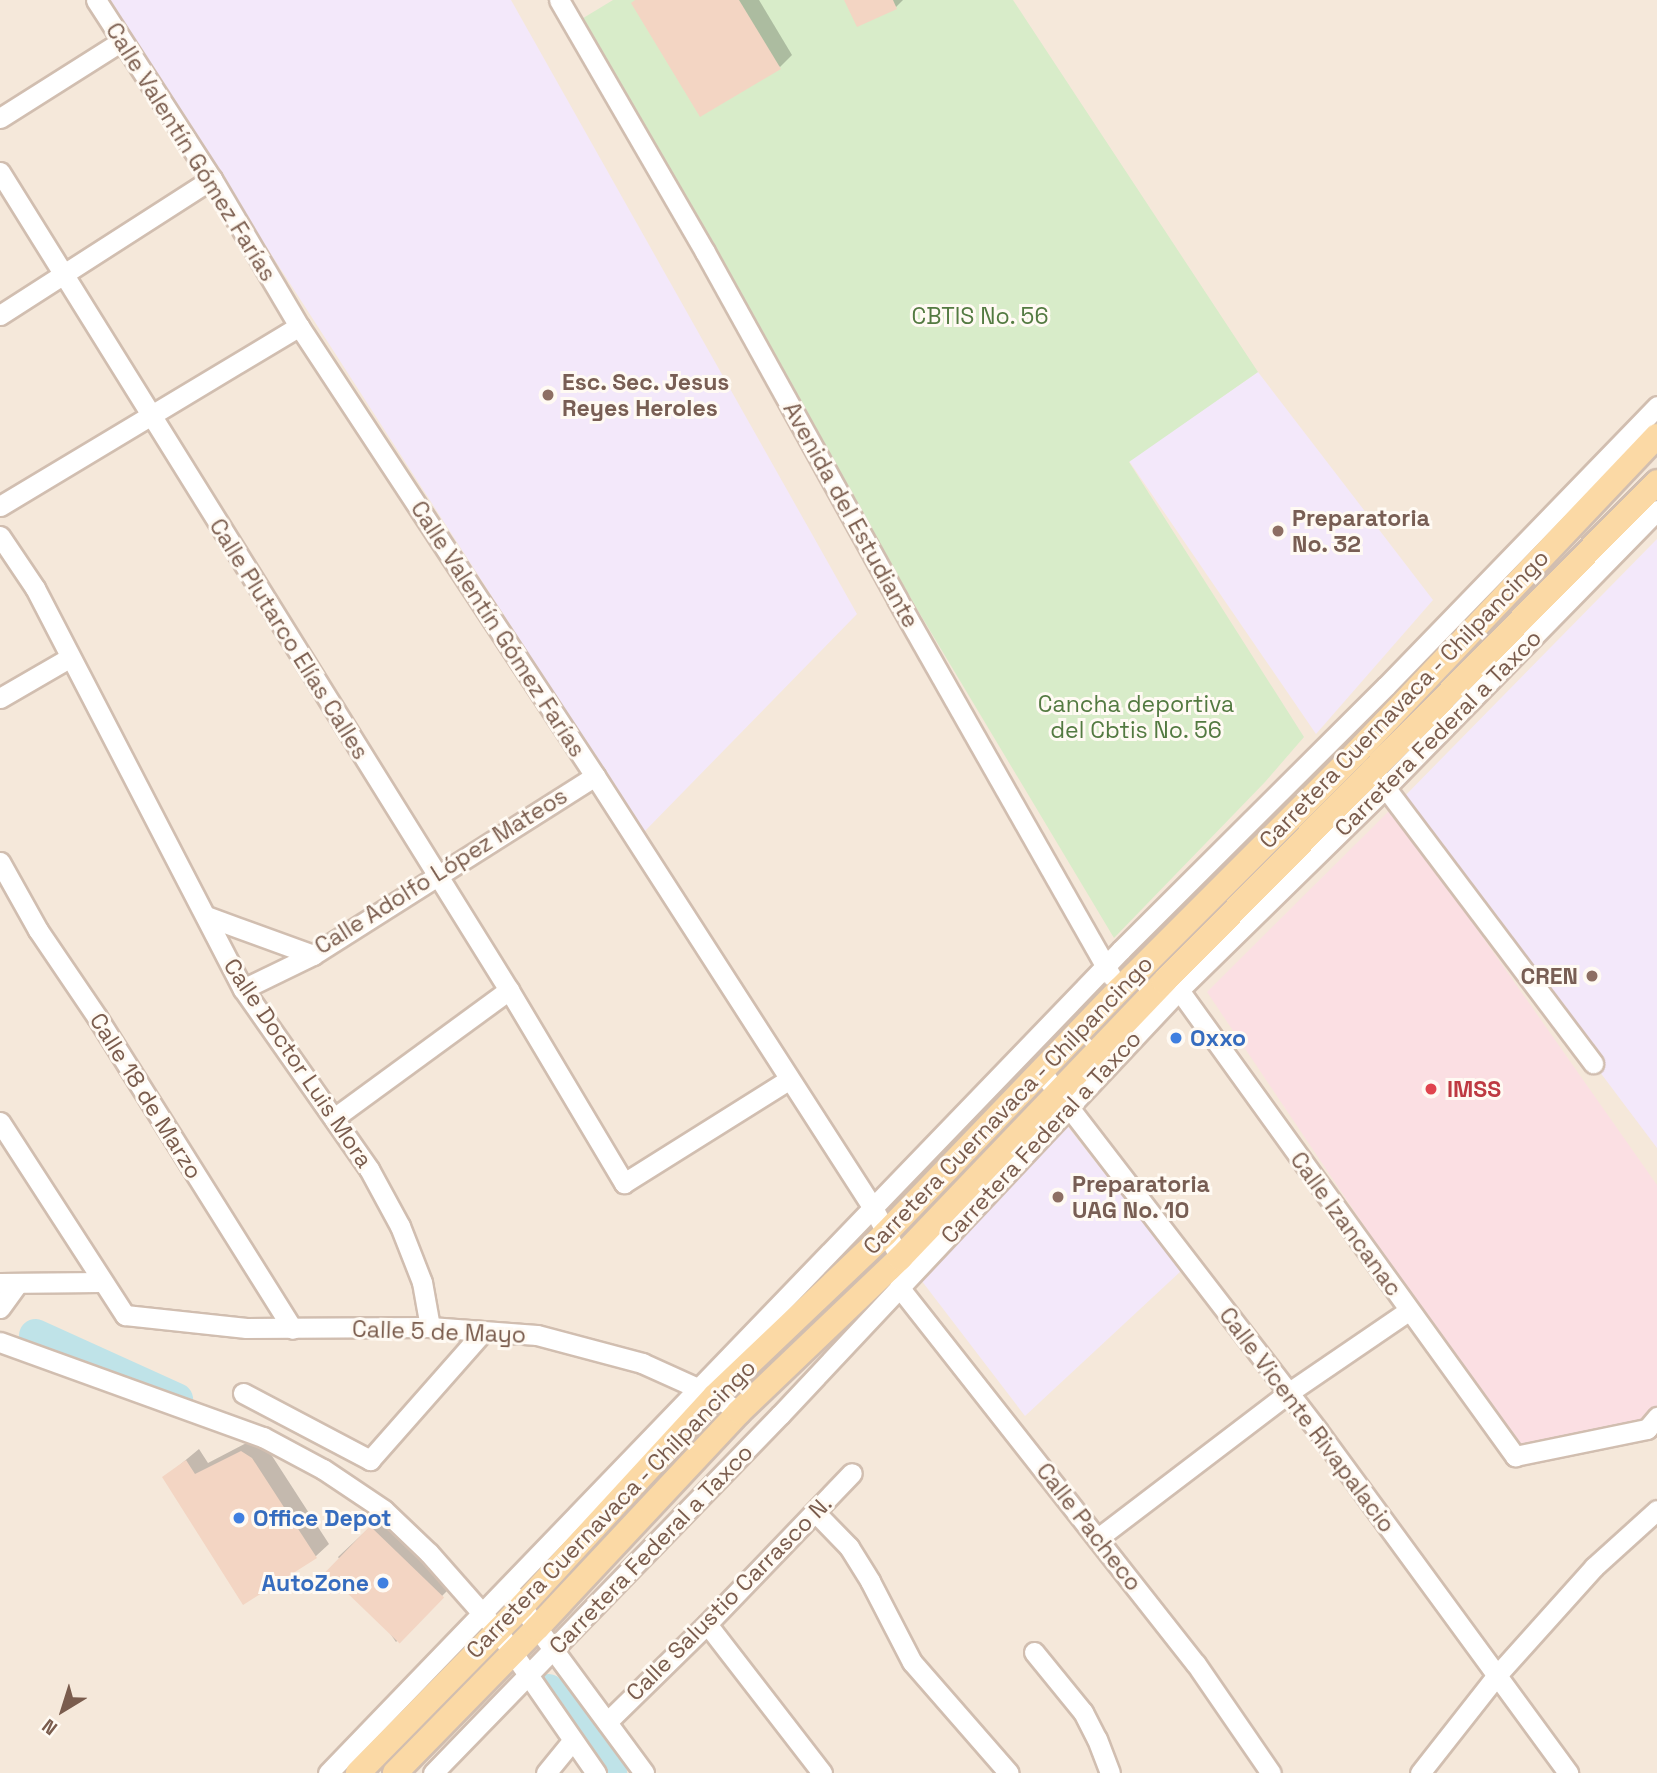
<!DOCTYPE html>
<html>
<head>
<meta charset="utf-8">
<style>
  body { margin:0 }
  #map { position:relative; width:1657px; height:1773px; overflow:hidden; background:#fdf6ec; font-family:"Space Grotesk",sans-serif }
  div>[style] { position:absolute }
  .residential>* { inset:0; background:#f5e8da; transform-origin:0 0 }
  .education>* { inset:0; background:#f3e8fa }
  .medical>* { inset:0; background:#fbdfe3 }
  .green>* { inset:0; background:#d8ecc9 }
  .shadow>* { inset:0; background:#0003 }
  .river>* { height:33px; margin:-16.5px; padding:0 16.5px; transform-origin:16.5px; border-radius:16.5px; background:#bfe3e8 }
  .building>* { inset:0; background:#f3d5c3; transform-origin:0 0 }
  .roads { filter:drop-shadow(2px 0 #d1beb0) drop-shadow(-2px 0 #d1beb0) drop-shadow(0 2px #d1beb0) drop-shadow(0 -2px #d1beb0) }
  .minor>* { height:19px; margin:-9.5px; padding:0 9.5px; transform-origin:9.5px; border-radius:9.5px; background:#fff }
  .major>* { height:24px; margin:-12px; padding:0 12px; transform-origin:12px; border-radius:12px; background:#fbd9a5 }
  .dots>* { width:19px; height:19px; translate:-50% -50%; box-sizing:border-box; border:4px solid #fffaf3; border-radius:50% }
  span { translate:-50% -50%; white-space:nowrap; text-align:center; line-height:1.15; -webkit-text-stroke:6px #fffaf3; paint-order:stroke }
  .street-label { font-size:23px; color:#7a5c4d }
  .park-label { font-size:23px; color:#537a41 }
  .education-label { font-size:23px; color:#785e54; font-weight:700 }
  .left { translate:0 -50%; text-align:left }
  .right { translate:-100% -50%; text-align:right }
  .shop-label { font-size:23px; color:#366cbe; font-weight:700 }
  .health-label { font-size:23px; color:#be3a42; font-weight:700 }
  .north { position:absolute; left:28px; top:1675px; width:70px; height:70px; -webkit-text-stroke:5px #fffaf3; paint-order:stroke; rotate:218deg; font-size:19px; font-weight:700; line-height:28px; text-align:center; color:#7a5c4d }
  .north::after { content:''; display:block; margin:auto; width:24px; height:32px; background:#7a5c4d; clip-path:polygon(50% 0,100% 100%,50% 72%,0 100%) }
</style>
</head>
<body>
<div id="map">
  <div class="residential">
    <div style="left:0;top:0;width:1657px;height:1773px"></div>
  </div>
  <div class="education">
    <div style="clip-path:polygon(107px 0,511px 0,857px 614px,644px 832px)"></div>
    <div style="clip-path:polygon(1258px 372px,1433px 600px,1316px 734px,1129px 461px)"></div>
    <div style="clip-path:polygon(1657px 539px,1657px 1148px,1398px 803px)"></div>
    <div style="clip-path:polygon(1065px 1123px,1181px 1271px,1025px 1416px,918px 1276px)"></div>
  </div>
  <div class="medical">
    <div style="clip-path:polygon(1392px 808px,1657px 1185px,1657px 1408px,1645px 1424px,1517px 1453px,1207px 992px)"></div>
  </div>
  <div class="green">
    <div style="clip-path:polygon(613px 0,1013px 0,1258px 372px,1129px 462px,1304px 737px,1265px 782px,1114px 938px,917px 609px,580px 20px)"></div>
  </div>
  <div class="shadow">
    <div style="clip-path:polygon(636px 0,759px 0,792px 55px,780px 67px)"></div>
    <div style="clip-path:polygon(846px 0,903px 0,896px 7px)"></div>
    <div style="clip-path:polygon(254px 1439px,265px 1445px,329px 1544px,316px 1556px,243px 1603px,164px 1478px,199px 1449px,208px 1463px)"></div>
    <div style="clip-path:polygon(384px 1514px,455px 1583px,396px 1642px,338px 1557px)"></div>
  </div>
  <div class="river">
    <div style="left:35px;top:1335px;width:155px;rotate:24.4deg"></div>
    <div style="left:548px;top:1690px;width:104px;rotate:53.2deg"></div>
  </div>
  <div class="building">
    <div style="clip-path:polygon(635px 0,739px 0,781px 69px,700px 117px,631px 3px)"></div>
    <div style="clip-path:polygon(844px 0,893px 0,897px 9px,857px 27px)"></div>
    <div style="clip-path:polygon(241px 1451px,252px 1458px,317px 1558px,243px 1605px,162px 1477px,186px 1460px,195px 1474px)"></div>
    <div style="left:370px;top:1526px;width:103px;height:64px;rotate:44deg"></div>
  </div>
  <div class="roads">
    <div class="minor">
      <div style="left:96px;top:0;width:213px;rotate:57.1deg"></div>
      <div style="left:212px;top:179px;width:171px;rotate:59.4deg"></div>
      <div style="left:299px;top:326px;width:539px;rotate:56.66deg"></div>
      <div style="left:595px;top:776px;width:514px;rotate:57.24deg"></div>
      <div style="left:873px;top:1208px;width:57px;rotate:61.6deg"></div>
      <div style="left:559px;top:0;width:291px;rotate:59.9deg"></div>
      <div style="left:705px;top:252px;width:397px;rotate:61deg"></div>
      <div style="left:897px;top:599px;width:433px;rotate:60.4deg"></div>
      <div style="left:0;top:118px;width:144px;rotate:-32.3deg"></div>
      <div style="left:0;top:172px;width:963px;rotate:58.11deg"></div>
      <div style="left:509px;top:990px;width:225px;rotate:59.2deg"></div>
      <div style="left:624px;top:1183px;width:194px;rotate:-32.1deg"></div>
      <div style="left:0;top:315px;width:252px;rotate:-32.7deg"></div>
      <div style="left:0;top:506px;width:349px;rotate:-31deg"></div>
      <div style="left:0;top:536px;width:63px;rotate:56.1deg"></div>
      <div style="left:35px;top:588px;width:452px;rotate:62.6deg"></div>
      <div style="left:243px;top:989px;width:220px;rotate:55deg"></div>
      <div style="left:369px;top:1169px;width:65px;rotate:61.5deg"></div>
      <div style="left:400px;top:1226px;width:60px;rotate:68.6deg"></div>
      <div style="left:422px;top:1282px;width:46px;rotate:79.9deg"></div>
      <div style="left:0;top:698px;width:80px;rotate:-30.1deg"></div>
      <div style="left:1379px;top:779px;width:356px;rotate:53deg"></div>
      <div style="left:0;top:862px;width:78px;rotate:60.8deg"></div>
      <div style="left:38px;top:930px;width:105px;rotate:55.9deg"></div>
      <div style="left:97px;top:1017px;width:368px;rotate:57.9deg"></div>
      <div style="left:206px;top:916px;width:114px;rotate:20deg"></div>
      <div style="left:313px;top:955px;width:334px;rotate:-32.4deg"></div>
      <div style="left:243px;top:989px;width:78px;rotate:-25.9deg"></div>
      <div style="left:1179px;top:990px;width:575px;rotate:54.21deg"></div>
      <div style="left:1515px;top:1456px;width:135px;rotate:-11.6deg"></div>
      <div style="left:1647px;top:1429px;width:16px;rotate:-50deg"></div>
      <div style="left:1041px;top:1071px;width:454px;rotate:52.4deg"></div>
      <div style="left:1318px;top:1431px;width:424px;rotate:53.8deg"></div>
      <div style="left:334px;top:1118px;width:217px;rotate:-36.2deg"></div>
      <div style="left:0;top:1122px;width:230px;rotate:57.1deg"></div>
      <div style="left:125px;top:1315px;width:122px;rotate:6.1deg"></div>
      <div style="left:246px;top:1328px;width:184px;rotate:-0.3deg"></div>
      <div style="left:430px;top:1327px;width:107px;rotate:4.3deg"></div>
      <div style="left:537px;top:1335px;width:109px;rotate:14.9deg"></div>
      <div style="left:642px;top:1363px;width:80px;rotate:24.3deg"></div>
      <div style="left:715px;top:1396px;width:29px;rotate:34deg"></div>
      <div style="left:0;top:1283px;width:101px;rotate:-0.6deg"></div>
      <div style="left:899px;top:1287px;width:480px;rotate:51.8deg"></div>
      <div style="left:1196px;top:1664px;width:132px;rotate:55.5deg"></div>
      <div style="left:0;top:1308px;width:29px;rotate:-54deg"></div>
      <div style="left:0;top:1342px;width:280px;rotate:19.9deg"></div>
      <div style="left:263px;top:1437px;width:68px;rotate:28.1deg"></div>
      <div style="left:323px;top:1469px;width:73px;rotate:33.9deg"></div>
      <div style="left:384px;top:1510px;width:62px;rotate:43.7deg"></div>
      <div style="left:429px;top:1553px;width:103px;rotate:48.6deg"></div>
      <div style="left:497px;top:1630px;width:174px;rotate:55.3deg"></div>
      <div style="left:243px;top:1393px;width:144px;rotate:27.8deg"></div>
      <div style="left:370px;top:1460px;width:171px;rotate:-48.6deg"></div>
      <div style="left:815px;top:1512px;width:49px;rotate:45.8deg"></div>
      <div style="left:849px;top:1547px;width:40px;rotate:58deg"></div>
      <div style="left:870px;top:1581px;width:91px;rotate:62.6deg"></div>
      <div style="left:912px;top:1662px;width:147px;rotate:48.9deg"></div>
      <div style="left:1098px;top:1538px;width:239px;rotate:-37.3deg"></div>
      <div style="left:1288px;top:1393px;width:145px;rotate:-34.3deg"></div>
      <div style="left:513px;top:1595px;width:221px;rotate:53.6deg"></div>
      <div style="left:707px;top:1624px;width:188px;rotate:52.3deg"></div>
      <div style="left:1034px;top:1652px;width:77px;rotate:50.8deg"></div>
      <div style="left:1083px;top:1712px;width:30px;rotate:63deg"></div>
      <div style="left:1097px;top:1739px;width:36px;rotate:69deg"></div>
      <div style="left:607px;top:1722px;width:140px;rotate:-44.4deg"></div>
      <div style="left:707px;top:1624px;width:209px;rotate:-46.2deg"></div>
      <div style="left:328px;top:1773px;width:1143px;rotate:-46.06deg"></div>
      <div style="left:1121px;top:950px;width:374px;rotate:-44.9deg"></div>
      <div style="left:1386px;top:686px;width:390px;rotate:-45.9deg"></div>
      <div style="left:433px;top:1773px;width:499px;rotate:-45.9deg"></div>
      <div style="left:780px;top:1415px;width:583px;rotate:-46.81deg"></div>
      <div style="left:1179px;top:990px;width:289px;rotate:-44.4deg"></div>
      <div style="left:1385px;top:788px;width:389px;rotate:-45.6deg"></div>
      <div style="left:546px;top:1773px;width:41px;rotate:-50.9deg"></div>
      <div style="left:1420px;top:1773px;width:126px;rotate:-51.8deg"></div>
      <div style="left:1498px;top:1674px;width:144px;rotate:-48.1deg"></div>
      <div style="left:1594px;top:1567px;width:85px;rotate:-42.1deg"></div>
    </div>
    <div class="major">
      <div style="left:358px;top:1773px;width:234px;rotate:-45.5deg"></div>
      <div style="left:522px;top:1606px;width:285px;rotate:-47.4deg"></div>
      <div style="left:715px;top:1396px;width:236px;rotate:-43.6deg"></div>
      <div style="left:886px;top:1233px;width:337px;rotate:-46.2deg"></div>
      <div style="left:1119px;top:990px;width:335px;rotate:-45deg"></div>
      <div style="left:1356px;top:753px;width:437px;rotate:-46.5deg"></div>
      <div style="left:395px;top:1773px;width:203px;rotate:-45.6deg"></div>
      <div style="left:537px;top:1628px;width:296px;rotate:-46.9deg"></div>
      <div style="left:739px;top:1412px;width:223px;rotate:-43.7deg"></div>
      <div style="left:900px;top:1258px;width:382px;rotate:-46.3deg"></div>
      <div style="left:1164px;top:982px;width:702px;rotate:-45.4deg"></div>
    </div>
  </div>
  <div class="dots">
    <div style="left:548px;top:395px;background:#8d6e63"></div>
    <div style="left:1278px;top:531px;background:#8d6e63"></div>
    <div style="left:1592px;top:976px;background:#8d6e63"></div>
    <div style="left:1176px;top:1038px;background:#3f7fe0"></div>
    <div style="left:1431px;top:1089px;background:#e0444e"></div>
    <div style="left:1058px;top:1197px;background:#8d6e63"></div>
    <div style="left:239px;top:1518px;background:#3f7fe0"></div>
    <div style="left:383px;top:1583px;background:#3f7fe0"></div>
  </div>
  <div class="street-label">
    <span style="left:191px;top:152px;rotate:58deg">Calle Valentín Gómez Farías</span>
    <span style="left:851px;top:515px;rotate:61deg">Avenida del Estudiante</span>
    <span style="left:498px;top:629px;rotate:57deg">Calle Valentín Gómez Farías</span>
    <span style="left:289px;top:639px;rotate:58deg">Calle Plutarco Elías Calles</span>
    <span style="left:1404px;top:699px;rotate:-46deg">Carretera Cuernavaca - Chilpancingo</span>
    <span style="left:1438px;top:733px;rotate:-45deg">Carretera Federal a Taxco</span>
    <span style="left:441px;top:871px;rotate:-32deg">Calle Adolfo López Mateos</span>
    <span style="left:298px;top:1063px;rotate:56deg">Calle Doctor Luis Mora</span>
    <span style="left:146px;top:1096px;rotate:58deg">Calle 18 de Marzo</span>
    <span style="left:1008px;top:1105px;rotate:-46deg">Carretera Cuernavaca - Chilpancingo</span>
    <span style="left:1041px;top:1137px;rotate:-47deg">Carretera Federal a Taxco</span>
    <span style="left:1346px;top:1224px;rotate:54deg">Calle Izancanac</span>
    <span style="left:439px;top:1332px;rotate:2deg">Calle 5 de Mayo</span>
    <span style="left:1307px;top:1420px;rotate:53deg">Calle Vicente Rivapalacio</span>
    <span style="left:611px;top:1509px;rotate:-46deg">Carretera Cuernavaca - Chilpancingo</span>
    <span style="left:1089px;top:1527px;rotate:52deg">Calle Pacheco</span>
    <span style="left:651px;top:1549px;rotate:-46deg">Carretera Federal a Taxco</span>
    <span style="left:729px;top:1598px;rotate:-45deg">Calle Salustio Carrasco N.</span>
  </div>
  <div class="park-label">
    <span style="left:980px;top:316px">CBTIS No. 56</span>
    <span style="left:1136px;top:717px">Cancha deportiva<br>del Cbtis No. 56</span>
  </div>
  <div class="education-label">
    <span class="left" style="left:562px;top:395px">Esc. Sec. Jesus<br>Reyes Heroles</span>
    <span class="left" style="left:1292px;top:531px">Preparatoria<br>No. 32</span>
    <span class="right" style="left:1578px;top:976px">CREN</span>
    <span class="left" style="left:1072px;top:1197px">Preparatoria<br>UAG No. 10</span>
  </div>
  <div class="shop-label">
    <span class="left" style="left:1190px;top:1038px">Oxxo</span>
    <span class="left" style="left:253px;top:1518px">Office Depot</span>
    <span class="right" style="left:369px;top:1583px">AutoZone</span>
  </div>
  <div class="health-label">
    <span class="left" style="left:1447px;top:1089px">IMSS</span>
  </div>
  <div class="north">N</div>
</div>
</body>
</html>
